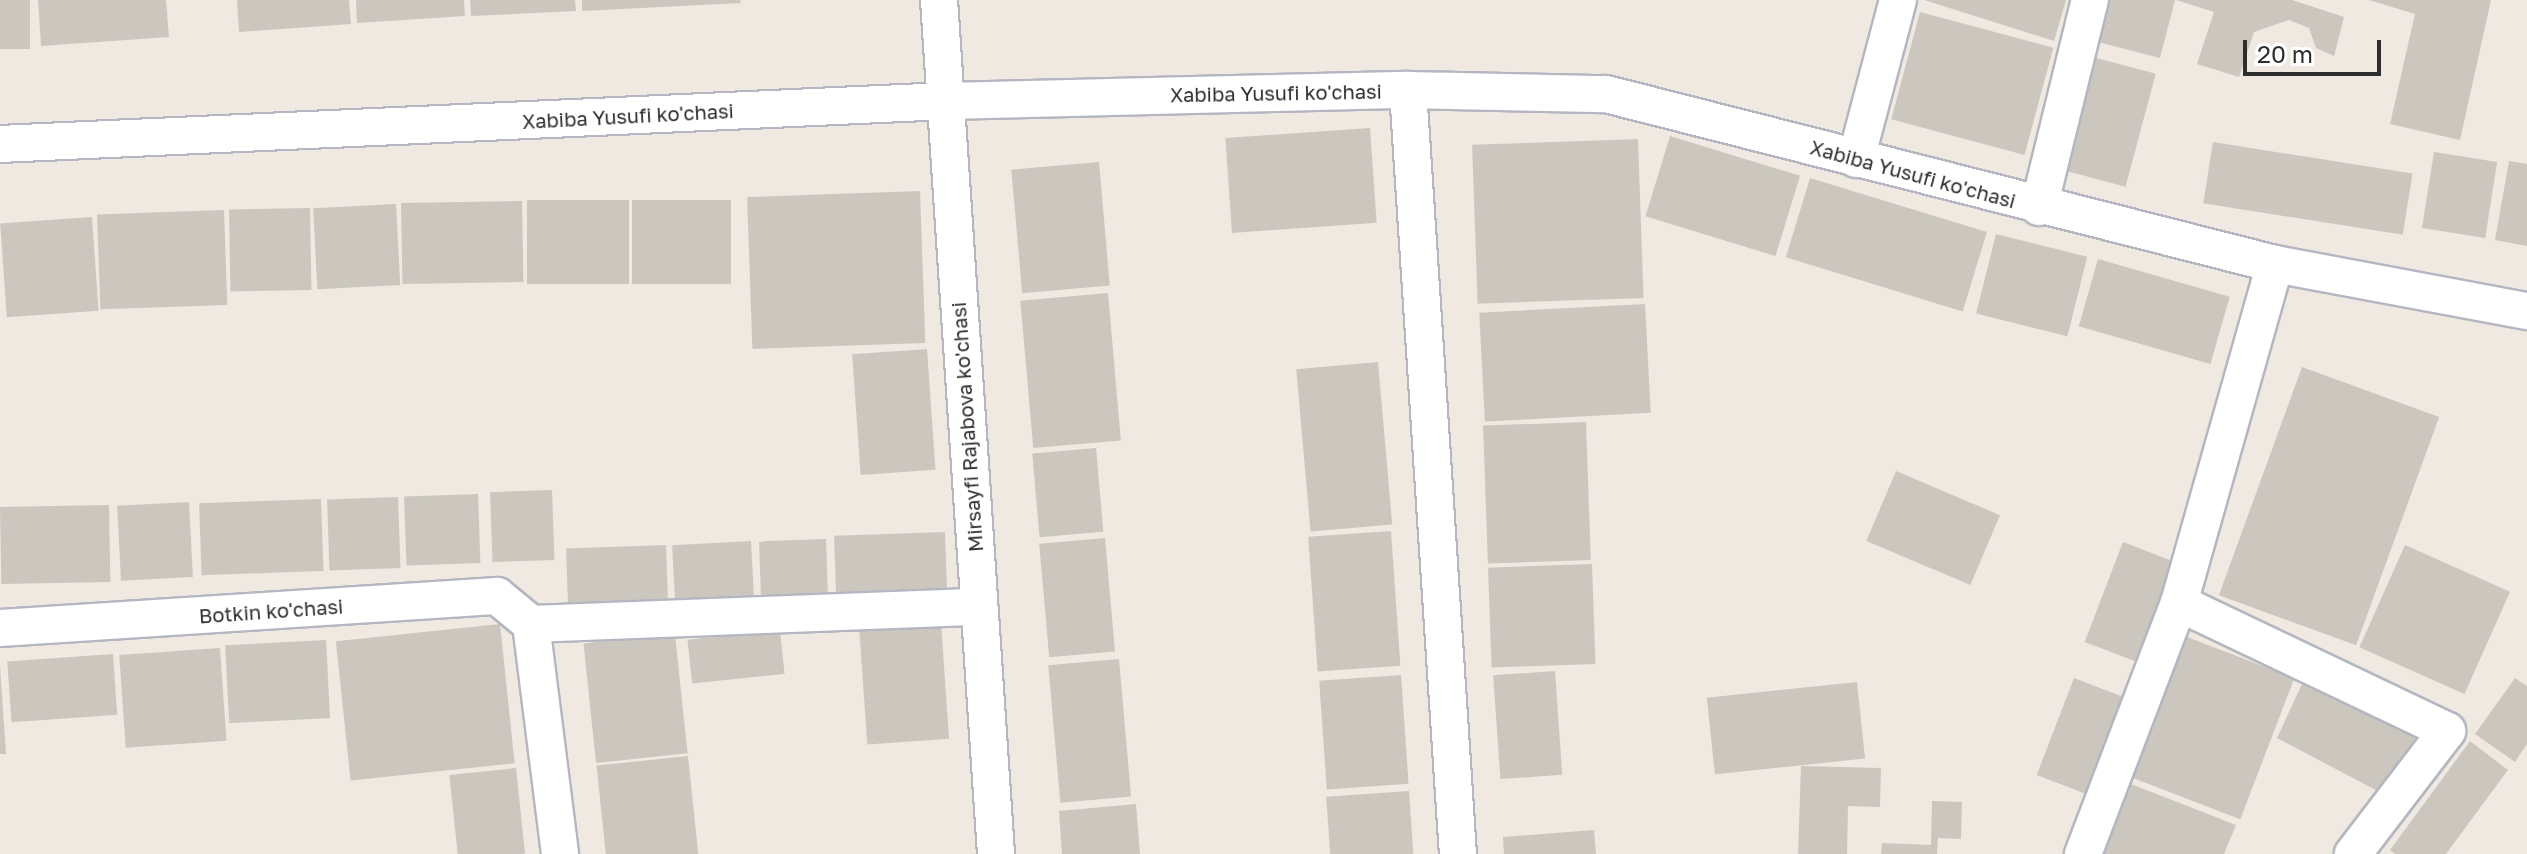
<!DOCTYPE html>
<html>
<head>
<meta charset="utf-8">
<style>
  body { margin:0 }
  #map { position:relative; width:2527px; height:854px; overflow:hidden; background:#efe9e1; font-family:"Golos Text",sans-serif }
  div>[style] { position:absolute }
  .building>* { inset:0; background:#cbc7bf; transform-origin:0 0 }
  .roads { filter:drop-shadow(2px 0 #b4b7c1) drop-shadow(-2px 0 #b4b7c1) drop-shadow(0 2px #b4b7c1) drop-shadow(0 -2px #b4b7c1) }
  .minor>* { height:36px; margin:-18px; padding:0 18px; transform-origin:18px; border-radius:18px; background:#fff }
  span { translate:-50% -50%; white-space:nowrap; text-align:center; line-height:1.15; -webkit-text-stroke:7px #fff; paint-order:stroke }
  .street-label { font-size:20px; color:#2e2e2e }
  .scale { position:absolute; left:2243px; top:40px; width:138px; height:36px; box-sizing:border-box; border:4px solid #2e2e2e; border-top:0; padding-left:10px; font-size:24px; line-height:28px; white-space:nowrap; color:#2e2e2e; -webkit-text-stroke:6px #fff; paint-order:stroke }
</style>
</head>
<body>
<div id="map">
  <div class="building">
    <div style="left:0;top:0;width:30px;height:49px"></div>
    <div style="clip-path:polygon(38px 0,166px 0,169px 37px,41px 46px)"></div>
    <div style="clip-path:polygon(237px 0,349px 0,351px 24px,239px 32px)"></div>
    <div style="clip-path:polygon(356px 0,464px 0,465px 16px,357px 23px)"></div>
    <div style="clip-path:polygon(470px 0,575px 0,576px 11px,471px 16px)"></div>
    <div style="clip-path:polygon(582px 0,740px 0,741px 3px,582px 11px)"></div>
    <div style="clip-path:polygon(1924px 0,2066px 0,2054px 41px)"></div>
    <div style="clip-path:polygon(2109px 0,2175px 0,2160px 58px,2098px 42px)"></div>
    <div style="clip-path:polygon(2176px 0,2292px 0,2344px 17px,2334px 56px,2316px 48px,2309px 28px,2289px 20px,2254px 32px,2239px 77px,2197px 64px,2214px 12px)"></div>
    <div style="clip-path:polygon(2369px 0,2491px 0,2460px 140px,2390px 124px,2415px 14px)"></div>
    <div style="left:1920px;top:12px;width:138px;height:111px;rotate:15deg"></div>
    <div style="left:2093px;top:57px;width:65px;height:117px;rotate:15deg"></div>
    <div style="left:1370px;top:128px;width:95px;height:145px;rotate:86deg"></div>
    <div style="left:1670px;top:136px;width:136px;height:84px;rotate:17deg"></div>
    <div style="left:1638px;top:139px;width:159px;height:166px;rotate:88deg"></div>
    <div style="left:2213px;top:142px;width:202px;height:62px;rotate:9deg"></div>
    <div style="left:2434px;top:152px;width:64px;height:77px;rotate:9deg"></div>
    <div style="clip-path:polygon(2509px 161px,2527px 164px,2527px 246px,2495px 240px)"></div>
    <div style="left:1099px;top:162px;width:124px;height:88px;rotate:85deg"></div>
    <div style="left:1810px;top:178px;width:185px;height:83px;rotate:17deg"></div>
    <div style="left:920px;top:191px;width:152px;height:173px;rotate:88deg"></div>
    <div style="left:527px;top:200px;width:102px;height:84px"></div>
    <div style="left:632px;top:200px;width:99px;height:84px"></div>
    <div style="left:522px;top:201px;width:81px;height:121px;rotate:89deg"></div>
    <div style="left:396px;top:204px;width:81px;height:83px;rotate:87deg"></div>
    <div style="left:310px;top:208px;width:82px;height:81px;rotate:89deg"></div>
    <div style="left:224px;top:210px;width:95px;height:127px;rotate:88deg"></div>
    <div style="left:92px;top:217px;width:94px;height:92px;rotate:86deg"></div>
    <div style="left:1996px;top:234px;width:94px;height:82px;rotate:14deg"></div>
    <div style="left:2098px;top:259px;width:137px;height:70px;rotate:16deg"></div>
    <div style="left:1108px;top:293px;width:148px;height:88px;rotate:85deg"></div>
    <div style="left:1645px;top:304px;width:109px;height:166px;rotate:87deg"></div>
    <div style="left:927px;top:349px;width:121px;height:75px;rotate:86deg"></div>
    <div style="left:1378px;top:362px;width:163px;height:82px;rotate:85deg"></div>
    <div style="left:2302px;top:367px;width:146px;height:243px;rotate:20deg"></div>
    <div style="left:1586px;top:422px;width:138px;height:103px;rotate:88deg"></div>
    <div style="left:1096px;top:448px;width:84px;height:64px;rotate:85deg"></div>
    <div style="left:1896px;top:471px;width:113px;height:76px;rotate:23deg"></div>
    <div style="left:552px;top:490px;width:70px;height:62px;rotate:88deg"></div>
    <div style="left:478px;top:494px;width:69px;height:74px;rotate:88deg"></div>
    <div style="left:398px;top:497px;width:71px;height:71px;rotate:88deg"></div>
    <div style="left:321px;top:499px;width:72px;height:122px;rotate:88deg"></div>
    <div style="left:189px;top:502px;width:75px;height:72px;rotate:87deg"></div>
    <div style="left:109px;top:505px;width:77px;height:109px;rotate:89deg"></div>
    <div style="left:1391px;top:531px;width:135px;height:83px;rotate:86deg"></div>
    <div style="left:945px;top:532px;width:63px;height:111px;rotate:88deg"></div>
    <div style="left:1105px;top:538px;width:114px;height:66px;rotate:85deg"></div>
    <div style="left:826px;top:539px;width:61px;height:67px;rotate:88deg"></div>
    <div style="left:751px;top:541px;width:63px;height:79px;rotate:87deg"></div>
    <div style="left:2123px;top:542px;width:57px;height:107px;rotate:21deg"></div>
    <div style="left:666px;top:545px;width:63px;height:100px;rotate:88deg"></div>
    <div style="left:2405px;top:545px;width:115px;height:112px;rotate:24deg"></div>
    <div style="left:1592px;top:564px;width:100px;height:104px;rotate:88deg"></div>
    <div style="left:941px;top:623px;width:116px;height:82px;rotate:86deg"></div>
    <div style="left:500px;top:624px;width:140px;height:165px;rotate:84deg"></div>
    <div style="left:780px;top:630px;width:44px;height:93px;rotate:84deg"></div>
    <div style="left:675px;top:634px;width:120px;height:92px;rotate:84deg"></div>
    <div style="left:2187px;top:637px;width:115px;height:151px;rotate:21deg"></div>
    <div style="left:326px;top:640px;width:78px;height:101px;rotate:87deg"></div>
    <div style="left:220px;top:648px;width:93px;height:101px;rotate:86deg"></div>
    <div style="left:113px;top:654px;width:61px;height:106px;rotate:86deg"></div>
    <div style="left:1119px;top:659px;width:138px;height:71px;rotate:85deg"></div>
    <div style="clip-path:polygon(0 665px,6px 754px,0 754px)"></div>
    <div style="left:1555px;top:671px;width:104px;height:62px;rotate:86deg"></div>
    <div style="left:1401px;top:675px;width:109px;height:82px;rotate:86deg"></div>
    <div style="left:2074px;top:678px;width:55px;height:104px;rotate:21deg"></div>
    <div style="clip-path:polygon(2515px 678px,2527px 686px,2527px 744px,2515px 762px,2475px 734px)"></div>
    <div style="left:1857px;top:682px;width:77px;height:151px;rotate:84deg"></div>
    <div style="clip-path:polygon(2302px 684px,2426px 742px,2387px 796px,2277px 738px)"></div>
    <div style="clip-path:polygon(2470px 741px,2508px 770px,2446px 854px,2395px 854px,2390px 850px)"></div>
    <div style="left:688px;top:756px;width:99px;height:92px;rotate:84deg"></div>
    <div style="clip-path:polygon(1801px 766px,1881px 768px,1880px 807px,1848px 806px,1847px 854px,1798px 854px)"></div>
    <div style="left:516px;top:768px;width:86px;height:67px;rotate:84deg"></div>
    <div style="clip-path:polygon(2131px 784px,2236px 825px,2224px 854px,2102px 854px)"></div>
    <div style="left:1409px;top:791px;width:63px;height:83px;rotate:86deg"></div>
    <div style="clip-path:polygon(1932px 801px,1962px 802px,1961px 839px,1938px 838px,1937px 854px,1881px 854px,1882px 843px,1931px 845px)"></div>
    <div style="clip-path:polygon(1136px 804px,1140px 854px,1062px 854px,1059px 811px)"></div>
    <div style="clip-path:polygon(1594px 830px,1596px 854px,1504px 854px,1503px 837px)"></div>
  </div>
  <div class="roads">
    <div class="minor">
      <div style="left:939px;top:0;width:856px;rotate:86.18deg"></div>
      <div style="left:1408px;top:90px;width:766px;rotate:86.26deg"></div>
      <div style="left:0;top:144px;width:948px;rotate:-2.6deg"></div>
      <div style="left:947px;top:101px;width:461px;rotate:-1.4deg"></div>
      <div style="left:1408px;top:90px;width:198px;rotate:1.2deg"></div>
      <div style="left:1606px;top:94px;width:690px;rotate:14.26deg"></div>
      <div style="left:2275px;top:264px;width:256px;rotate:10.6deg"></div>
      <div style="left:1856px;top:159px;width:164px;rotate:-75.2deg"></div>
      <div style="left:2039px;top:207px;width:213px;rotate:-76.2deg"></div>
      <div style="left:2275px;top:264px;width:352px;rotate:105.8deg"></div>
      <div style="left:2179px;top:603px;width:297px;rotate:25.5deg"></div>
      <div style="left:2447px;top:731px;width:155px;rotate:127.4deg"></div>
      <div style="left:531px;top:624px;width:232px;rotate:82.8deg"></div>
      <div style="left:0;top:628px;width:498px;rotate:-3.7deg"></div>
      <div style="left:497px;top:596px;width:44px;rotate:39.5deg"></div>
      <div style="left:531px;top:624px;width:447px;rotate:-2.2deg"></div>
      <div style="left:2083px;top:854px;width:269px;rotate:-69.1deg"></div>
    </div>
  </div>
  <div class="street-label">
    <span style="left:1276px;top:93px;rotate:-1deg">Xabiba Yusufi ko'chasi</span>
    <span style="left:628px;top:116px;rotate:-3deg">Xabiba Yusufi ko'chasi</span>
    <span style="left:1913px;top:174px;rotate:15deg">Xabiba Yusufi ko'chasi</span>
    <span style="left:967px;top:427px;rotate:-94deg">Mirsayfi Rajabova ko'chasi</span>
    <span style="left:271px;top:611px;rotate:-4deg">Botkin ko'chasi</span>
  </div>
  <div class="scale">20 m</div>
</div>
</body>
</html>
